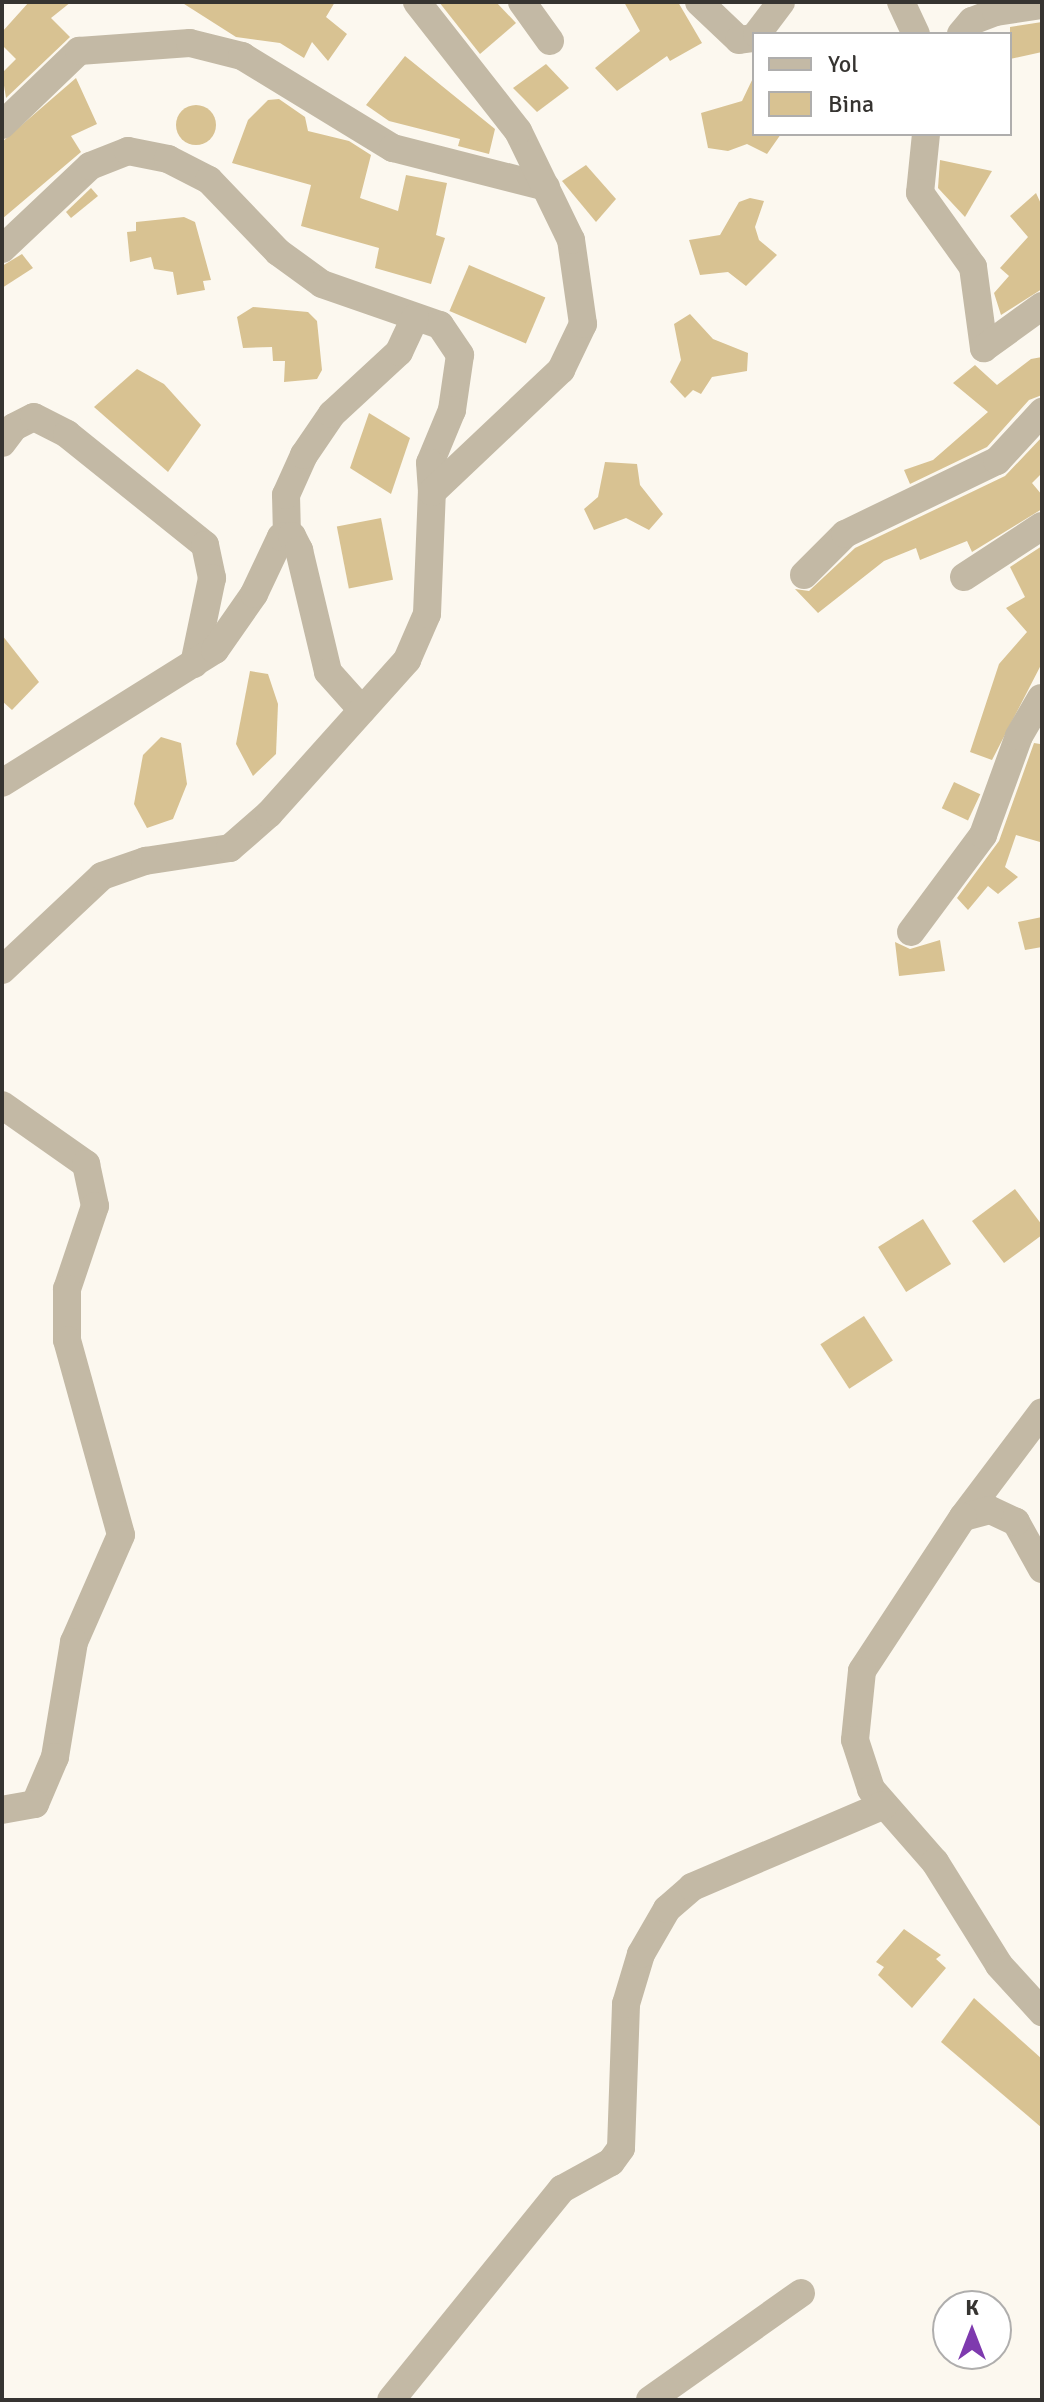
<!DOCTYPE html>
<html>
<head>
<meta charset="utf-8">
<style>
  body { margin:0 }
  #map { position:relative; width:1044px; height:2402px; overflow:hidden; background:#fcf8ef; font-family:Signika,sans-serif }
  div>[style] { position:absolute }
  .building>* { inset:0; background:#d8c292; transform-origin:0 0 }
  .round { border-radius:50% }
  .minor>* { height:28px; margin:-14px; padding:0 14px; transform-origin:14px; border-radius:14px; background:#c3b9a5 }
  span { translate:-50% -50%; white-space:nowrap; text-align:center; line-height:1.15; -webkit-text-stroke:8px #fff; paint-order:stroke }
  .frame { position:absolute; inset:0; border:4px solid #363431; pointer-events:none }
  .legend { position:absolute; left:752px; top:32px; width:260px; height:104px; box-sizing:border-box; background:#fff; border:2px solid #afaead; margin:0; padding:10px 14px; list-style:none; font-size:24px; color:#363431 }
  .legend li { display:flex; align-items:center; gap:16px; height:40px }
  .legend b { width:40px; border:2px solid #afaead }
  .north { position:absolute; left:932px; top:2290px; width:80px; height:80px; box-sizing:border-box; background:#fff; border:2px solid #afaead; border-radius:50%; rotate:0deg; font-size:22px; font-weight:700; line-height:32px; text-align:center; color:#363431 }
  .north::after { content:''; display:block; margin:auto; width:28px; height:36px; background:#7e3aae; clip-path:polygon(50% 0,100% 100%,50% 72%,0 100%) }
</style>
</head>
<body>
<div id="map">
  <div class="building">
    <div style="clip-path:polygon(29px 2px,71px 2px,51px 18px,70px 37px,6px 98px,2px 73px,16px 59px,2px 45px,2px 32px)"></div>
    <div style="clip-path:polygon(181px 2px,335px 2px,326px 17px,347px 34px,328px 61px,312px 42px,304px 58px,280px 43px,236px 37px)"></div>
    <div style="clip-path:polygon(439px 2px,496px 2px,516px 23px,480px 54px)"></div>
    <div style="clip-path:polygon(624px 2px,678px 2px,702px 43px,670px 61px,667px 56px,617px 91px,595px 68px,640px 31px)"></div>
    <div style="clip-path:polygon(1042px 22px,1042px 52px,1010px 59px,1010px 27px)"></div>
    <div style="clip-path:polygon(405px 56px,495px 129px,489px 154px,458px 146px,460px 139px,389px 121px,366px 105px)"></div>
    <div style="clip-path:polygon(546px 64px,569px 88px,537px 112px,513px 88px)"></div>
    <div style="clip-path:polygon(754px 76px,754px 134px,781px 134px,767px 154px,747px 144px,728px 151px,708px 148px,701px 113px,742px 101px)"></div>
    <div style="clip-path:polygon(76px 78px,97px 124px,71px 136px,81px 152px,2px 219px,2px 142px)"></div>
    <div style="clip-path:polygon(279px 99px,305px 117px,308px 131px,349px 141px,371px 155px,360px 198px,398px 211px,406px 175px,447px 183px,436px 235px,445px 238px,431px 284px,375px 268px,379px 248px,301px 226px,311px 185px,232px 163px,248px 120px,268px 100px)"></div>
    <div class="round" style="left:176px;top:105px;width:40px;height:40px"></div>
    <div style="clip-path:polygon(940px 160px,992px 171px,965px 217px,938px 188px)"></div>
    <div style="clip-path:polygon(586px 165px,616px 199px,596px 222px,562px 181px)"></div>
    <div style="clip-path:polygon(91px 188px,98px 196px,71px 218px,66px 212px)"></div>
    <div style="clip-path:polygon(1036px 193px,1042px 206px,1042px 289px,1001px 315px,994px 293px,1009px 276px,1000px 268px,1028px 237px,1010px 216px)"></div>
    <div style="clip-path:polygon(750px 198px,764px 201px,755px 227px,759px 240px,777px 255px,746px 286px,728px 272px,700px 275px,689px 240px,720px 235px,739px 202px)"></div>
    <div style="clip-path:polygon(184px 217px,195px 222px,211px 280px,203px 281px,205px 290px,177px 295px,173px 272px,154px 269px,151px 257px,130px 262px,127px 232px,136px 231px,136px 222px)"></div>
    <div style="clip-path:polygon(22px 254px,33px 268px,2px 288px,2px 266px)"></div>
    <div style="left:469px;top:265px;width:83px;height:50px;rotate:23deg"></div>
    <div style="clip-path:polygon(253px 307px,308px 312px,317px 321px,322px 370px,317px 379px,284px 382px,285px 361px,273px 361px,272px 347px,243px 348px,237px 317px)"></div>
    <div style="clip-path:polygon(690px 314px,713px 339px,748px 353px,747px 371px,712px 377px,701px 394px,693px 390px,685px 398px,670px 382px,681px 360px,674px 324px)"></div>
    <div style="clip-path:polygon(1042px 357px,1042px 395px,1029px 400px,987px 447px,910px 484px,904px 470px,933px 460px,988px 412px,953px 383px,975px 365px,997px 385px,1031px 359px)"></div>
    <div style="clip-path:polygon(137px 369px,164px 384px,201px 425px,168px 472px,94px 407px)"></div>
    <div style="clip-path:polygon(369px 413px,410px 438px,391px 494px,350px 468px)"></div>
    <div style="clip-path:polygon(1042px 437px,1042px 473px,1032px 483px,1042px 495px,1042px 509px,972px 552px,967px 541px,920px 560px,916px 548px,884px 561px,818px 613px,795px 589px,809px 591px,855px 548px,1005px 476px)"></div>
    <div style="clip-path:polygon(605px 462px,637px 464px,640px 485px,663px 514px,649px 530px,626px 518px,594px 530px,584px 509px,598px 497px)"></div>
    <div style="left:381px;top:518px;width:63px;height:45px;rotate:79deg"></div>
    <div style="clip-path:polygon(1042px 546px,1042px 663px,992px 760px,970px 752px,999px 664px,1027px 632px,1006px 608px,1025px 597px,1010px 567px)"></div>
    <div style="clip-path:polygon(2px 635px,39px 682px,12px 710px,2px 701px)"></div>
    <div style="clip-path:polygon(250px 671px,268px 674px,278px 704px,276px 754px,253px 776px,236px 744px)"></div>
    <div style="clip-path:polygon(161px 737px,181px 743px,187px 784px,173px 819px,147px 828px,134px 804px,143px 755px)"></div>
    <div style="clip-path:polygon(1034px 743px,1040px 744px,1040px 842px,1016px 835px,1005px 867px,1018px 877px,998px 894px,988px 886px,968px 910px,957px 898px,999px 841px)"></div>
    <div style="left:954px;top:782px;width:29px;height:29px;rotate:25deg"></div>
    <div style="clip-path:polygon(1042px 917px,1042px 947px,1025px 950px,1018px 922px)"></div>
    <div style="clip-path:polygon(940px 940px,945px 971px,899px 976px,895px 942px,910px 949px)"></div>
    <div style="clip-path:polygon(1015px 1189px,1042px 1225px,1042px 1235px,1004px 1263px,972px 1221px)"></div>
    <div style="left:923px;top:1219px;width:53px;height:53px;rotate:58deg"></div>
    <div style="left:864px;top:1316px;width:53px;height:52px;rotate:57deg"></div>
    <div style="clip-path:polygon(904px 1929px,941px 1955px,936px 1959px,946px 1968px,912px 2008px,878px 1975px,884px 1967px,876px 1962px)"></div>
    <div style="clip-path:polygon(974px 1998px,1042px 2059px,1042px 2128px,941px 2042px)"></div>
  </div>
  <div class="minor">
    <div style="left:522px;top:2px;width:48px;rotate:54.3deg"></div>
    <div style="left:699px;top:2px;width:55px;rotate:43.5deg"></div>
    <div style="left:739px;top:40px;width:15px;rotate:-8deg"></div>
    <div style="left:901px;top:2px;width:35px;rotate:65deg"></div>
    <div style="left:757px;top:34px;width:40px;rotate:-53deg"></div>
    <div style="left:961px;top:34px;width:17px;rotate:-50deg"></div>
    <div style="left:972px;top:21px;width:26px;rotate:-21deg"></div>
    <div style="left:996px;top:12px;width:47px;rotate:-8.7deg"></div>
    <div style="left:2px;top:125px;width:107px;rotate:-43.9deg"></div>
    <div style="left:79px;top:51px;width:111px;rotate:-4.1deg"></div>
    <div style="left:190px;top:43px;width:54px;rotate:14deg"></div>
    <div style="left:242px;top:56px;width:177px;rotate:31.4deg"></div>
    <div style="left:393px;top:148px;width:158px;rotate:14.3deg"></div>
    <div style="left:926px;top:134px;width:59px;rotate:95.8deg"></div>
    <div style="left:920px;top:193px;width:91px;rotate:54.4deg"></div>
    <div style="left:973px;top:267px;width:82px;rotate:82.3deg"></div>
    <div style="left:984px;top:348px;width:72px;rotate:-35.9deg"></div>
    <div style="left:2px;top:249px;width:121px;rotate:-43.3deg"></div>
    <div style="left:90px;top:166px;width:41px;rotate:-21.5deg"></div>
    <div style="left:128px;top:151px;width:41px;rotate:11.3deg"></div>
    <div style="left:168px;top:159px;width:46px;rotate:27.1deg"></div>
    <div style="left:209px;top:180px;width:100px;rotate:46.2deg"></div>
    <div style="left:278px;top:252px;width:54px;rotate:36deg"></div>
    <div style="left:322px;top:284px;width:125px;rotate:19.2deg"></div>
    <div style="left:440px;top:325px;width:36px;rotate:56deg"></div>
    <div style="left:460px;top:355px;width:56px;rotate:98.3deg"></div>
    <div style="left:452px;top:410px;width:57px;rotate:112.5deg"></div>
    <div style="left:430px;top:463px;width:29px;rotate:86deg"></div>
    <div style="left:2px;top:443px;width:20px;rotate:-53deg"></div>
    <div style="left:14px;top:427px;width:22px;rotate:-27deg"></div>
    <div style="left:34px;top:417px;width:37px;rotate:27deg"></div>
    <div style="left:67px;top:434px;width:177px;rotate:38.8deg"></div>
    <div style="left:205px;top:545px;width:34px;rotate:78deg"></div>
    <div style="left:212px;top:578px;width:88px;rotate:101.8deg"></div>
    <div style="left:287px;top:536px;width:41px;rotate:-91.4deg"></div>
    <div style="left:286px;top:495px;width:44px;rotate:-65.8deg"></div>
    <div style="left:304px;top:455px;width:50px;rotate:-55.7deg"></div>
    <div style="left:332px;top:414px;width:91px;rotate:-42.8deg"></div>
    <div style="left:399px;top:352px;width:38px;rotate:-65deg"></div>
    <div style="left:804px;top:575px;width:58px;rotate:-45deg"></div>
    <div style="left:845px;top:534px;width:169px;rotate:-25.7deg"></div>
    <div style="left:997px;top:461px;width:67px;rotate:-47.4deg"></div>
    <div style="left:964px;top:577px;width:93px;rotate:-33.2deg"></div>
    <div style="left:2px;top:783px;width:251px;rotate:-32deg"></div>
    <div style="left:215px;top:650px;width:68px;rotate:-55.1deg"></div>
    <div style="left:254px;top:594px;width:63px;rotate:-64.7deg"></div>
    <div style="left:281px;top:537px;width:11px;rotate:-5deg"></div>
    <div style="left:292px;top:536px;width:16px;rotate:63deg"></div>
    <div style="left:299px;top:550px;width:125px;rotate:76.6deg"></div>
    <div style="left:328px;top:672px;width:51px;rotate:48.2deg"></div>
    <div style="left:911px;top:932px;width:121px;rotate:-53.4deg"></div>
    <div style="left:983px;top:835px;width:105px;rotate:-70deg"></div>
    <div style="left:1019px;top:736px;width:44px;rotate:-59.9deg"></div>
    <div style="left:2px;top:970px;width:137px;rotate:-43.2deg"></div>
    <div style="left:102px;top:876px;width:46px;rotate:-19.2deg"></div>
    <div style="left:145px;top:861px;width:86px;rotate:-8.7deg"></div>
    <div style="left:230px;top:848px;width:52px;rotate:-41.1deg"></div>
    <div style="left:269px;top:814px;width:207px;rotate:-48.1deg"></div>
    <div style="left:407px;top:660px;width:50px;rotate:-66.5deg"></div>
    <div style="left:427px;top:614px;width:122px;rotate:-87.7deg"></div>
    <div style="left:432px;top:492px;width:178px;rotate:-43.4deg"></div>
    <div style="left:561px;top:370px;width:51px;rotate:-64.4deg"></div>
    <div style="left:583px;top:324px;width:85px;rotate:-98.1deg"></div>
    <div style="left:571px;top:240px;width:121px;rotate:-115.9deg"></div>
    <div style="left:518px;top:131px;width:164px;rotate:-128.1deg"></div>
    <div style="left:2px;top:1105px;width:103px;rotate:35.1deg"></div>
    <div style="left:86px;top:1164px;width:43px;rotate:77.9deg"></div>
    <div style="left:95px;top:1206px;width:88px;rotate:108.6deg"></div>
    <div style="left:67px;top:1289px;width:51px;rotate:90deg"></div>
    <div style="left:67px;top:1340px;width:202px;rotate:74.5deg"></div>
    <div style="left:121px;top:1535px;width:117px;rotate:113.7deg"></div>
    <div style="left:74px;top:1642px;width:117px;rotate:99.4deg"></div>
    <div style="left:55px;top:1757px;width:51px;rotate:113.1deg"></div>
    <div style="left:35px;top:1804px;width:34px;rotate:170deg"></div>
    <div style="left:963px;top:1517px;width:131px;rotate:-53deg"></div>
    <div style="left:1042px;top:1569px;width:54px;rotate:-119deg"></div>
    <div style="left:1016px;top:1522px;width:29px;rotate:-155deg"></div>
    <div style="left:990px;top:1510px;width:28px;rotate:165deg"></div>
    <div style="left:963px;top:1517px;width:184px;rotate:123.3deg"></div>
    <div style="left:862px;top:1671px;width:69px;rotate:95.8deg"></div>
    <div style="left:855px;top:1740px;width:52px;rotate:71.9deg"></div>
    <div style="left:871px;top:1789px;width:97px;rotate:48.8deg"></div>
    <div style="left:935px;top:1862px;width:121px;rotate:58.1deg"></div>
    <div style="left:999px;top:1965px;width:64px;rotate:47.5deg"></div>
    <div style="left:391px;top:2400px;width:272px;rotate:-51deg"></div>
    <div style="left:562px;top:2189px;width:56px;rotate:-28.9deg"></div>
    <div style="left:611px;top:2162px;width:17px;rotate:-54deg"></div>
    <div style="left:621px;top:2148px;width:144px;rotate:-88deg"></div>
    <div style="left:626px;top:2004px;width:52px;rotate:-73.3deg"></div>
    <div style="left:641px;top:1954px;width:52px;rotate:-60deg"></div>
    <div style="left:667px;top:1909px;width:33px;rotate:-41deg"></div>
    <div style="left:692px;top:1887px;width:209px;rotate:-23.1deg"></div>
    <div style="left:650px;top:2400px;width:185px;rotate:-35.3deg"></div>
  </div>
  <div class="frame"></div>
  <ul class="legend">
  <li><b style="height:10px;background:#c3b9a5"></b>Yol</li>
  <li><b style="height:22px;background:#d8c292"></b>Bina</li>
  </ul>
  <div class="north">K</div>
</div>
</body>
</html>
